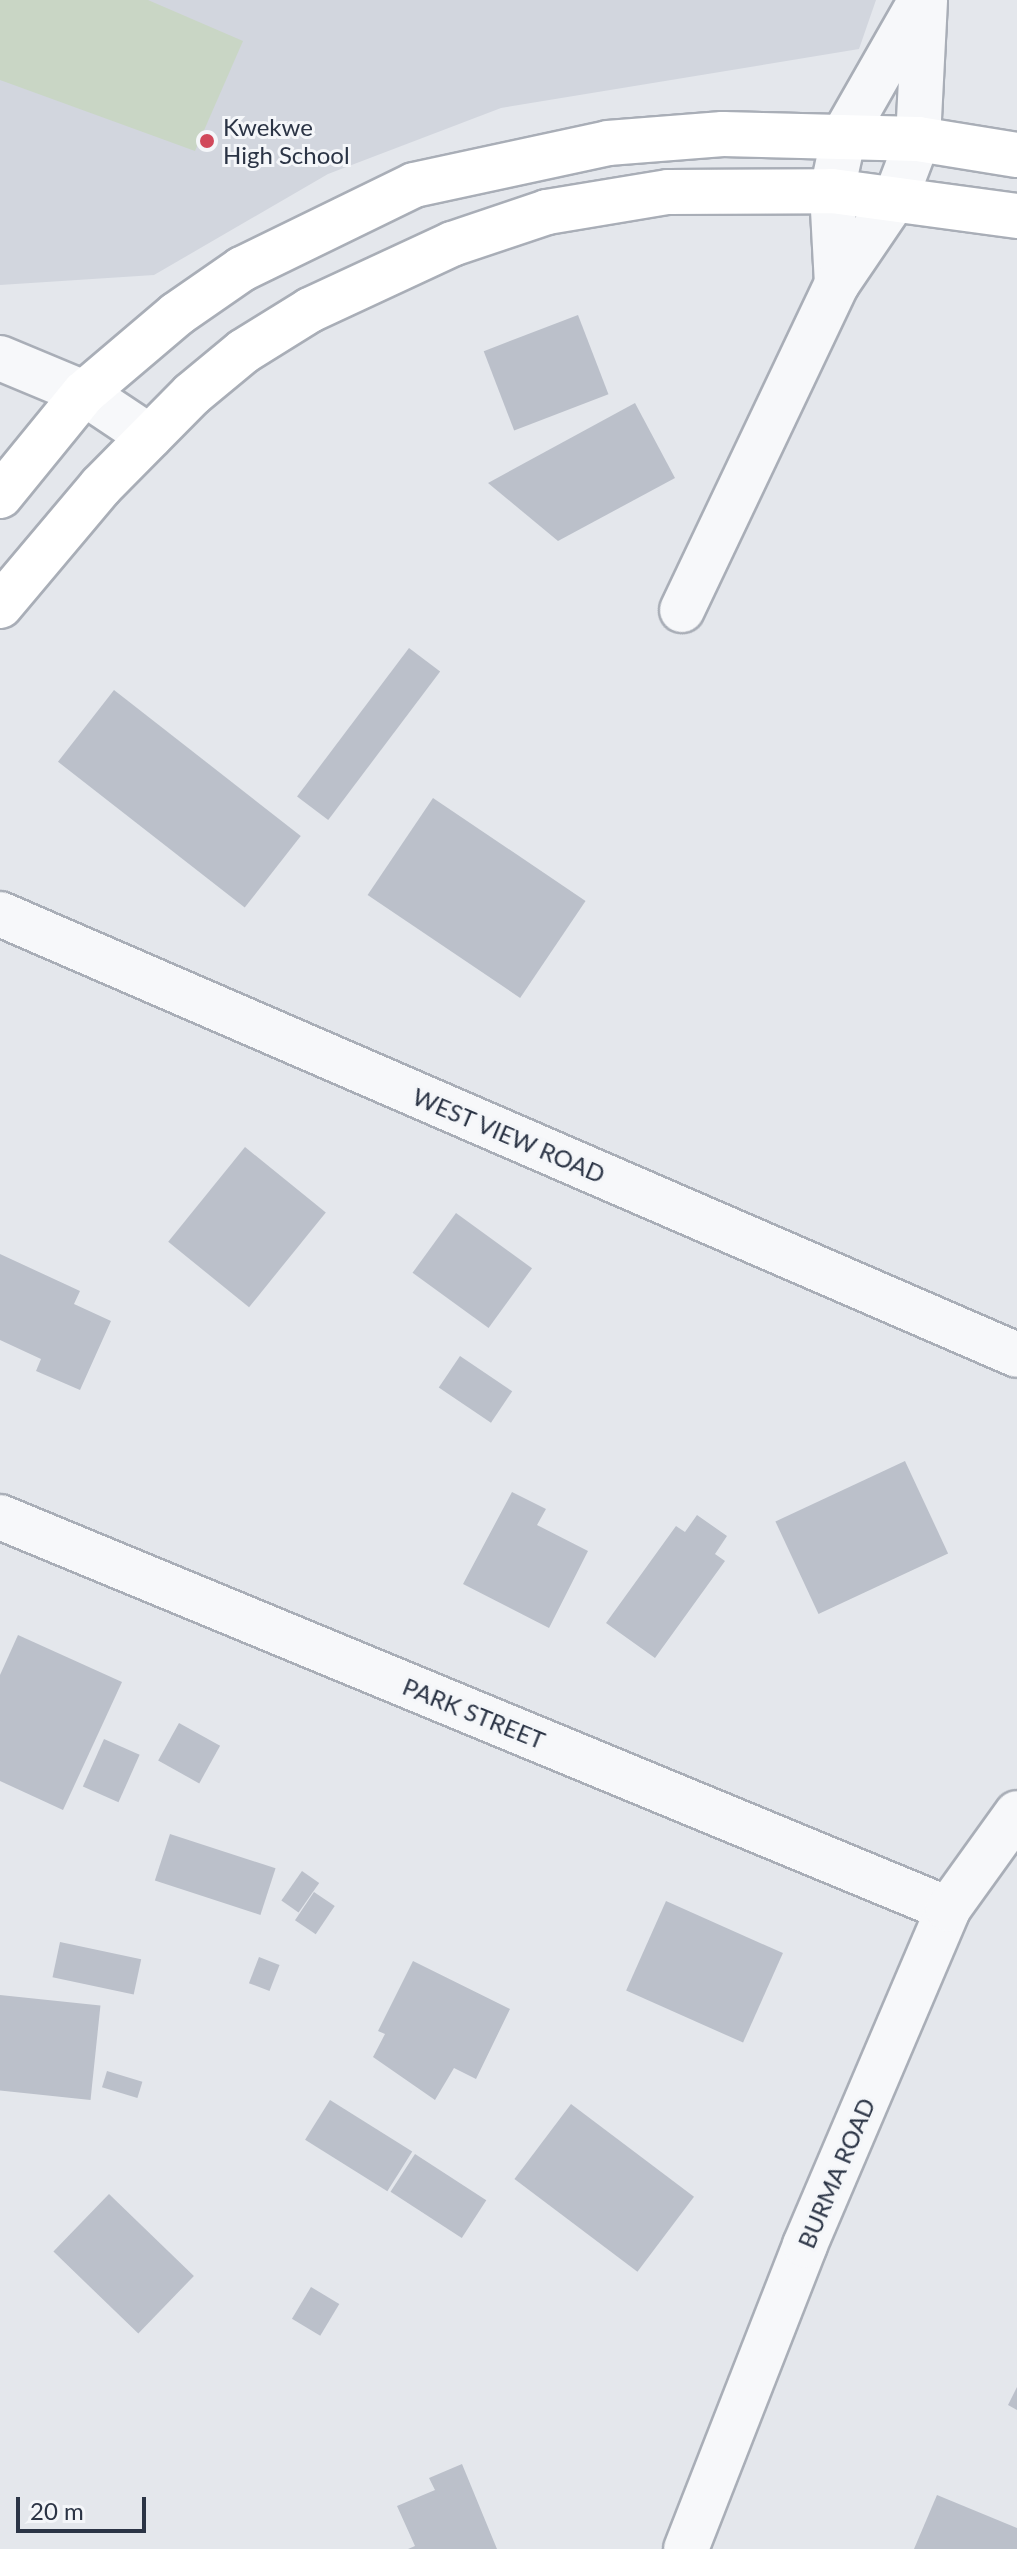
<!DOCTYPE html>
<html>
<head>
<meta charset="utf-8">
<style>
  body { margin:0 }
  #map { position:relative; width:1017px; height:2549px; overflow:hidden; background:#e4e7ec; font-family:Lato,sans-serif }
  div>[style] { position:absolute }
  .built>* { inset:0; background:#d2d6de }
  .green>* { inset:0; background:#c9d6c5 }
  .building>* { inset:0; background:#bbc0ca; transform-origin:0 0 }
  .roads { filter:drop-shadow(2px 0 #a9aeb7) drop-shadow(-2px 0 #a9aeb7) drop-shadow(0 2px #a9aeb7) drop-shadow(0 -2px #a9aeb7) }
  .minor>* { height:44px; margin:-22px; padding:0 22px; transform-origin:22px; border-radius:22px; background:#f7f8fa }
  .tertiary>* { height:44px; margin:-22px; padding:0 22px; transform-origin:22px; border-radius:22px; background:#f7f8fa }
  .secondary>* { height:44px; margin:-22px; padding:0 22px; transform-origin:22px; border-radius:22px; background:#fff }
  .dots>* { width:22px; height:22px; translate:-50% -50%; box-sizing:border-box; border:4px solid #f4f6f9; border-radius:50% }
  span { translate:-50% -50%; white-space:nowrap; text-align:center; line-height:1.15; -webkit-text-stroke:6px #f4f6f9; paint-order:stroke }
  .poi-label { font-size:24px; color:#2b3445 }
  .left { translate:0 -50%; text-align:left }
  .street-label { font-size:24px; color:#2b3445 }
  .scale { position:absolute; left:16px; top:2497px; width:130px; height:36px; box-sizing:border-box; border:4px solid #2b3445; border-top:0; padding-left:10px; font-size:24px; line-height:28px; white-space:nowrap; color:#2b3445; -webkit-text-stroke:6px #f4f6f9; paint-order:stroke }
</style>
</head>
<body>
<div id="map">
  <div class="built">
    <div style="clip-path:polygon(0 0,876px 0,859px 49px,501px 108px,328px 174px,154px 275px,0 285px)"></div>
  </div>
  <div class="green">
    <div style="clip-path:polygon(0 0,148px 0,243px 41px,195px 151px,0 80px)"></div>
  </div>
  <div class="building">
    <div style="left:578px;top:315px;width:85px;height:101px;rotate:69deg"></div>
    <div style="clip-path:polygon(635px 403px,675px 478px,558px 541px,488px 483px)"></div>
    <div style="left:409px;top:648px;width:39px;height:186px;rotate:37deg"></div>
    <div style="left:114px;top:690px;width:237px;height:91px;rotate:38deg"></div>
    <div style="left:433px;top:798px;width:184px;height:117px;rotate:34deg"></div>
    <div style="left:245px;top:1147px;width:104px;height:122px;rotate:39deg"></div>
    <div style="left:456px;top:1213px;width:94px;height:74px;rotate:36deg"></div>
    <div style="clip-path:polygon(0 1254px,80px 1291px,74px 1304px,111px 1321px,80px 1390px,36px 1371px,41px 1359px,0 1340px)"></div>
    <div style="left:460px;top:1356px;width:63px;height:38px;rotate:34deg"></div>
    <div style="left:905px;top:1461px;width:102px;height:143px;rotate:65deg"></div>
    <div style="clip-path:polygon(512px 1492px,546px 1509px,537px 1525px,588px 1551px,549px 1628px,463px 1584px)"></div>
    <div style="clip-path:polygon(697px 1515px,727px 1536px,715px 1554px,725px 1561px,655px 1658px,606px 1623px,676px 1526px,685px 1532px)"></div>
    <div style="clip-path:polygon(18px 1635px,122px 1682px,63px 1810px,0 1781px,0 1675px)"></div>
    <div style="left:179px;top:1723px;width:47px;height:43px;rotate:29deg"></div>
    <div style="left:104px;top:1739px;width:39px;height:52px;rotate:24deg"></div>
    <div style="left:170px;top:1834px;width:111px;height:49px;rotate:18deg"></div>
    <div style="left:302px;top:1871px;width:21px;height:36px;rotate:35deg"></div>
    <div style="left:314px;top:1892px;width:25px;height:34px;rotate:34deg"></div>
    <div style="left:666px;top:1901px;width:128px;height:98px;rotate:24deg"></div>
    <div style="left:60px;top:1942px;width:83px;height:36px;rotate:12deg"></div>
    <div style="left:259px;top:1957px;width:22px;height:28px;rotate:21deg"></div>
    <div style="clip-path:polygon(413px 1961px,510px 2009px,476px 2079px,454px 2068px,435px 2100px,373px 2057px,385px 2034px,378px 2031px)"></div>
    <div style="left:0;top:1995px;width:101px;height:95px;rotate:6deg"></div>
    <div style="left:107px;top:2071px;width:37px;height:17px;rotate:17deg"></div>
    <div style="left:330px;top:2100px;width:97px;height:47px;rotate:32deg"></div>
    <div style="left:571px;top:2104px;width:154px;height:94px;rotate:37deg"></div>
    <div style="left:415px;top:2154px;width:85px;height:45px;rotate:33deg"></div>
    <div style="left:109px;top:2194px;width:118px;height:80px;rotate:44deg"></div>
    <div style="left:311px;top:2287px;width:33px;height:37px;rotate:31deg"></div>
    <div style="clip-path:polygon(1017px 2387px,1017px 2410px,1008px 2405px)"></div>
    <div style="clip-path:polygon(462px 2464px,497px 2549px,408px 2549px,415px 2546px,397px 2506px,435px 2490px,429px 2478px)"></div>
    <div style="clip-path:polygon(937px 2495px,1017px 2528px,1017px 2549px,914px 2549px)"></div>
  </div>
  <div class="roads">
    <div class="minor">
      <div style="left:837px;top:284px;width:93px;rotate:-93.1deg"></div>
      <div style="left:832px;top:191px;width:57px;rotate:-77.9deg"></div>
      <div style="left:844px;top:135px;width:155px;rotate:-60.3deg"></div>
      <div style="left:682px;top:610px;width:361px;rotate:-64.6deg"></div>
      <div style="left:837px;top:284px;width:105px;rotate:-55.9deg"></div>
      <div style="left:896px;top:197px;width:62px;rotate:-69.2deg"></div>
      <div style="left:918px;top:139px;width:139px;rotate:-87.1deg"></div>
      <div style="left:0;top:914px;width:1108px;rotate:23.44deg"></div>
      <div style="left:0;top:1517px;width:1026px;rotate:22.47deg"></div>
      <div style="left:686px;top:2549px;width:326px;rotate:-68.6deg"></div>
      <div style="left:805px;top:2245px;width:365px;rotate:-66.9deg"></div>
      <div style="left:948px;top:1909px;width:118px;rotate:-54.3deg"></div>
    </div>
    <div class="tertiary">
      <div style="left:0;top:358px;width:91px;rotate:22.6deg"></div>
      <div style="left:84px;top:393px;width:79px;rotate:33.7deg"></div>
    </div>
    <div class="secondary">
      <div style="left:0;top:496px;width:133px;rotate:-50.8deg"></div>
      <div style="left:84px;top:393px;width:122px;rotate:-40.3deg"></div>
      <div style="left:177px;top:314px;width:79px;rotate:-34.7deg"></div>
      <div style="left:242px;top:269px;width:191px;rotate:-26deg"></div>
      <div style="left:414px;top:185px;width:198px;rotate:-12.2deg"></div>
      <div style="left:608px;top:143px;width:115px;rotate:-4.5deg"></div>
      <div style="left:723px;top:134px;width:195px;rotate:1.5deg"></div>
      <div style="left:918px;top:139px;width:100px;rotate:9.2deg"></div>
      <div style="left:0;top:606px;width:157px;rotate:-49.9deg"></div>
      <div style="left:101px;top:486px;width:129px;rotate:-45.3deg"></div>
      <div style="left:192px;top:394px;width:67px;rotate:-39.6deg"></div>
      <div style="left:244px;top:351px;width:78px;rotate:-31.8deg"></div>
      <div style="left:310px;top:310px;width:157px;rotate:-24.9deg"></div>
      <div style="left:452px;top:244px;width:100px;rotate:-18.6deg"></div>
      <div style="left:547px;top:212px;width:123px;rotate:-9.4deg"></div>
      <div style="left:668px;top:192px;width:164px;rotate:-0.3deg"></div>
      <div style="left:832px;top:191px;width:187px;rotate:7.7deg"></div>
    </div>
  </div>
  <div class="dots">
    <div style="left:207px;top:141px;background:#d1495b"></div>
  </div>
  <div class="poi-label">
    <span class="left" style="left:223px;top:141px">Kwekwe<br>High School</span>
  </div>
  <div class="street-label">
    <span style="left:509px;top:1135px;rotate:23deg">WEST VIEW ROAD</span>
    <span style="left:474px;top:1713px;rotate:22deg">PARK STREET</span>
    <span style="left:836px;top:2173px;rotate:-67deg">BURMA ROAD</span>
  </div>
  <div class="scale">20 m</div>
</div>
</body>
</html>
